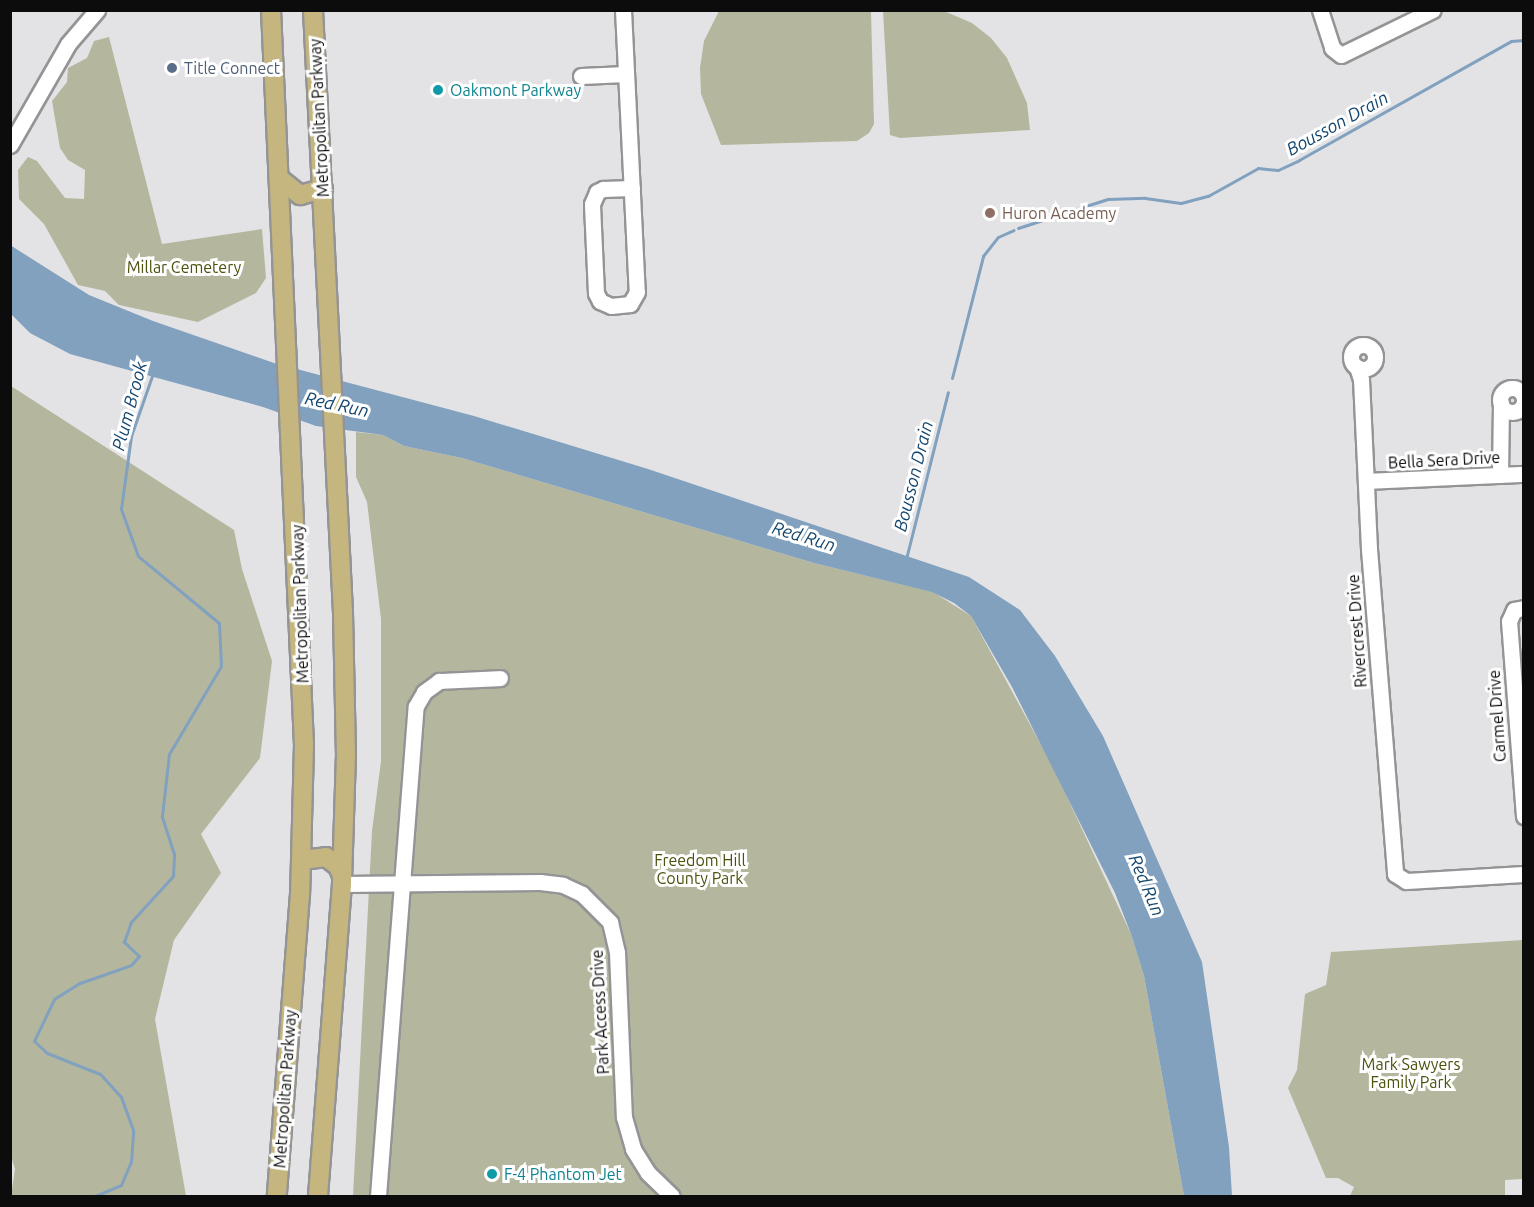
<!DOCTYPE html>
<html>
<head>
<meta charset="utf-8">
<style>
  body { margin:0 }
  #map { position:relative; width:1534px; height:1207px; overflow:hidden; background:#e3e3e5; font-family:Ubuntu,sans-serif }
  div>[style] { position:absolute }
  .green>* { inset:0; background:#b4b79e }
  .water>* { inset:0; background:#81a1bf }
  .stream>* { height:3px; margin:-1.5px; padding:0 1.5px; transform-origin:1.5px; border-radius:1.5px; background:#81a1bf }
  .roads { filter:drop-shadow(2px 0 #949496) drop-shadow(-2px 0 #949496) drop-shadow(0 2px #949496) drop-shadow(0 -2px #949496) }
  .minor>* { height:15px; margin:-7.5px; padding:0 7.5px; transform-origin:7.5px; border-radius:7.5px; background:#fff }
  .minor>.ring { margin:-7.5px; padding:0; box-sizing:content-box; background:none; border:15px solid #fff; border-radius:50% }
  .major>* { height:18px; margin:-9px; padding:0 9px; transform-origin:9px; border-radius:9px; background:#c5b67f }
  .dots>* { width:16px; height:16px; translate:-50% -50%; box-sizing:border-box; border:3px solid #fff; border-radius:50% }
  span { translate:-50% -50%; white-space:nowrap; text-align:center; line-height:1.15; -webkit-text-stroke:6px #fff; paint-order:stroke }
  .service-label { font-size:16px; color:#4e5e75 }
  .left { translate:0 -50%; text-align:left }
  .culture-label { font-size:16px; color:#0d838f }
  .street-label { font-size:16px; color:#0c0c0d }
  .education-label { font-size:16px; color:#785e54 }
  .park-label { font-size:16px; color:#4d510d }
  .water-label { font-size:18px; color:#13466e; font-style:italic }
  .frame { position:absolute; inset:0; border:12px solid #0c0c0d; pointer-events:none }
</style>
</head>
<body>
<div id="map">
  <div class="green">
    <div style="clip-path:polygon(719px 11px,871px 11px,874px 124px,869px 133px,857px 141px,721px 145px,701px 94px,700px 68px,704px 41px)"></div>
    <div style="clip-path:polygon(883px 11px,944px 11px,972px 23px,991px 38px,1007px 58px,1027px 103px,1030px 130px,900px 138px,890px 135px)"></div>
    <div style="clip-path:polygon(109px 37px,162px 244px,262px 229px,266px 278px,256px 293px,198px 322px,119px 305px,105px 291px,78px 285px,44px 224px,19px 199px,18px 170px,28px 157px,37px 161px,65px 198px,84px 199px,85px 170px,68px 160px,60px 148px,52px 101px,67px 82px,68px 68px,87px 58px,94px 41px)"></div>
    <div style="clip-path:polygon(11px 386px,234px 530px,242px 569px,272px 661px,260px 758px,201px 834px,221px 873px,174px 940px,155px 1019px,186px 1196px,11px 1196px,15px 1169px,10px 1153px)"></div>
    <div style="clip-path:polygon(356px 432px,383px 435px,404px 446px,462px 458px,814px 563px,933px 592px,971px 616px,1053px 767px,1131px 934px,1144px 976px,1184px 1196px,353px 1196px,372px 831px,381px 761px,381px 619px,367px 502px,356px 477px)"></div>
    <div style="clip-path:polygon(1523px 940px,1523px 1179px,1505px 1180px,1505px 1196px,1350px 1196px,1354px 1187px,1338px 1178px,1326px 1178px,1288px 1088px,1297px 1070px,1305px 994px,1326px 985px,1331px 952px)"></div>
  </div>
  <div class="water">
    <div style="clip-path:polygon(10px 245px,89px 295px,153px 321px,274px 363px,474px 416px,648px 469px,969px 577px,1020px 610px,1055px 656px,1103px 736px,1202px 962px,1229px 1147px,1232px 1196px,1184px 1196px,1144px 976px,1131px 934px,1115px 893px,1012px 687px,971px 616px,954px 603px,932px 592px,814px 563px,462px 458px,404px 446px,383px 435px,316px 426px,263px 407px,70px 354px,30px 333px,11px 314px)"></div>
  </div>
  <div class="stream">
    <div style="left:1018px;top:228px;width:95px;rotate:-17.9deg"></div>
    <div style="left:1108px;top:199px;width:37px;rotate:-2deg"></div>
    <div style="left:1145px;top:198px;width:36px;rotate:8deg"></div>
    <div style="left:1181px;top:203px;width:28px;rotate:-15deg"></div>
    <div style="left:1208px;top:196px;width:57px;rotate:-29.2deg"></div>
    <div style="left:1258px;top:168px;width:20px;rotate:6deg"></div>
    <div style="left:1278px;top:170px;width:23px;rotate:-25deg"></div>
    <div style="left:1299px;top:160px;width:243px;rotate:-29.3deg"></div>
    <div style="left:1511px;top:41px;width:13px;rotate:-4deg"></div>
    <div style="left:952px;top:378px;width:126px;rotate:-75.7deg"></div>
    <div style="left:983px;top:256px;width:24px;rotate:-52deg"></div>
    <div style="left:998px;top:237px;width:17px;rotate:-24deg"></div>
    <div style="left:906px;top:559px;width:172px;rotate:-75.9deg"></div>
    <div style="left:95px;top:1196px;width:28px;rotate:-23deg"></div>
    <div style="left:121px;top:1185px;width:25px;rotate:-67deg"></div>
    <div style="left:131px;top:1162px;width:32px;rotate:-86deg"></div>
    <div style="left:133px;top:1130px;width:35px;rotate:-110deg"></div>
    <div style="left:121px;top:1097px;width:31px;rotate:-132deg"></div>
    <div style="left:100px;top:1074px;width:57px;rotate:-158.4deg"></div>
    <div style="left:47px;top:1053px;width:18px;rotate:-137deg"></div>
    <div style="left:34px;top:1041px;width:47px;rotate:-64.5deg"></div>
    <div style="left:54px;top:999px;width:31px;rotate:-32deg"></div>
    <div style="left:80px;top:983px;width:54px;rotate:-19.4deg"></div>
    <div style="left:131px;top:965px;width:12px;rotate:-48deg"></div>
    <div style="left:139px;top:956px;width:21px;rotate:-137deg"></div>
    <div style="left:124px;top:942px;width:21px;rotate:-71deg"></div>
    <div style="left:131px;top:922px;width:62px;rotate:-47.6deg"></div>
    <div style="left:173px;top:876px;width:22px;rotate:-87deg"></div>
    <div style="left:174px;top:854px;width:40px;rotate:-108deg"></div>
    <div style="left:162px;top:816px;width:62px;rotate:-83.6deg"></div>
    <div style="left:169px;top:754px;width:102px;rotate:-59.4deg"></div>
    <div style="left:221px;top:666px;width:43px;rotate:-92.7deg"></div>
    <div style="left:219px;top:623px;width:105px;rotate:-140.4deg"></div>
    <div style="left:138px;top:556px;width:50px;rotate:-109.9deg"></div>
    <div style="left:121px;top:509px;width:74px;rotate:-82.2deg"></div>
    <div style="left:131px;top:436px;width:64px;rotate:-70.7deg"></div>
  </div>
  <div class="roads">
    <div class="minor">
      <div style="left:623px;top:10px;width:282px;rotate:87.2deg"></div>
      <div style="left:637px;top:292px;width:14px;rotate:120deg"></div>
      <div style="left:630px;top:304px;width:19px;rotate:174deg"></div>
      <div style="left:611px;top:306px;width:12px;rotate:-156deg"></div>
      <div style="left:600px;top:301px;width:9px;rotate:-117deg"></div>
      <div style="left:596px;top:293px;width:89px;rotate:-92.6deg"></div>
      <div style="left:592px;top:204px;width:13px;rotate:-67deg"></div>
      <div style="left:597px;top:192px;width:7px;rotate:-27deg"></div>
      <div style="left:603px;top:189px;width:29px;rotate:-2deg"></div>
      <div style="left:1320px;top:10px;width:40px;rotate:72deg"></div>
      <div style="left:1332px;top:48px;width:11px;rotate:38deg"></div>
      <div style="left:1341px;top:55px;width:102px;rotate:-26.1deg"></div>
      <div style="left:581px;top:76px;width:45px;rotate:-2.5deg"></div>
      <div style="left:10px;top:145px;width:116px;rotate:-60.1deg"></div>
      <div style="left:68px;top:44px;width:45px;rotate:-49.5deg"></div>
      <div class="ring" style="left:1351px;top:345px;width:9px;height:9px"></div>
      <div style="left:1357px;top:367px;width:13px;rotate:72deg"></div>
      <div style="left:1361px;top:379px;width:170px;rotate:87.3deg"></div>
      <div style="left:1369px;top:549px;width:326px;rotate:85.4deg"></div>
      <div style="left:1395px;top:874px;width:13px;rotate:32deg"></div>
      <div style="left:1406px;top:881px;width:118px;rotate:-3.4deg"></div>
      <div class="ring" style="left:1500px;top:388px;width:9px;height:9px"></div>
      <div style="left:1500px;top:475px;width:72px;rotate:-89.2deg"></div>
      <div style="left:1367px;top:481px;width:157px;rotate:-2.6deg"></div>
      <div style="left:1524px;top:608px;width:10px;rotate:169deg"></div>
      <div style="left:1514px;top:610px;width:12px;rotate:114deg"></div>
      <div style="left:1509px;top:621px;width:196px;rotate:85.6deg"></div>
      <div style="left:342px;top:884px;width:198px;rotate:-0.6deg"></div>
      <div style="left:540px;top:882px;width:23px;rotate:7deg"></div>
      <div style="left:563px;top:885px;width:21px;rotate:25deg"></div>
      <div style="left:582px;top:894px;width:40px;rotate:45deg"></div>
      <div style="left:610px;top:922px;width:31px;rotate:77deg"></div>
      <div style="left:617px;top:952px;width:165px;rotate:87.6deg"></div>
      <div style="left:624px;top:1117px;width:33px;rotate:74deg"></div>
      <div style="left:633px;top:1149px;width:28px;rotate:58deg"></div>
      <div style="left:648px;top:1173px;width:33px;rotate:44deg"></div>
      <div style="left:378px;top:1196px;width:491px;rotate:-85.6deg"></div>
      <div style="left:416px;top:706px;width:16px;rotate:-60deg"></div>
      <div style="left:424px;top:692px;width:19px;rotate:-36deg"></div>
      <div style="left:439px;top:681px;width:61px;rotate:-2.8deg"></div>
    </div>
    <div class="major">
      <div style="left:271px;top:10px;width:736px;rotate:87.43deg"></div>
      <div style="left:304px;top:745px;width:149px;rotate:91.5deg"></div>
      <div style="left:300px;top:894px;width:303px;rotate:94.4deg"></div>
      <div style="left:313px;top:10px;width:604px;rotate:87.15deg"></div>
      <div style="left:343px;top:613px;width:141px;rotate:88.8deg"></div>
      <div style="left:346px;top:754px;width:130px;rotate:91.8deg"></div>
      <div style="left:342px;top:884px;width:313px;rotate:94.4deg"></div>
      <div style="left:280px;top:179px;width:26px;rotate:39deg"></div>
      <div style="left:300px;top:195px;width:24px;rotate:-15deg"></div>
      <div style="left:302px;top:860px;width:24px;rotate:-7deg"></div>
      <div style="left:326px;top:857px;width:15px;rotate:37deg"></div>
      <div style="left:338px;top:866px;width:11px;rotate:68deg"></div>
    </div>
  </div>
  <div class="dots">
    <div style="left:172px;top:68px;background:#5c6f8a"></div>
    <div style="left:438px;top:90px;background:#0f9aa8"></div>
    <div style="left:990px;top:213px;background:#8d6e63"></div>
    <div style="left:492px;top:1174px;background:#0f9aa8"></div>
  </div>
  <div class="service-label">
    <span class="left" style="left:184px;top:68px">Title Connect</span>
  </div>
  <div class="culture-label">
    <span class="left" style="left:450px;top:90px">Oakmont Parkway</span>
    <span class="left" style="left:504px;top:1174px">F-4 Phantom Jet</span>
  </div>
  <div class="street-label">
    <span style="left:319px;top:118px;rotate:-93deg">Metropolitan Parkway</span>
    <span style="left:1444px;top:460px;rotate:-3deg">Bella Sera Drive</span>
    <span style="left:300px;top:604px;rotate:-92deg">Metropolitan Parkway</span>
    <span style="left:1357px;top:631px;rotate:-94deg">Rivercrest Drive</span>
    <span style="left:1497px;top:716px;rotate:-94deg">Carmel Drive</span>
    <span style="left:600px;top:1012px;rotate:-93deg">Park Access Drive</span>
    <span style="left:285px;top:1089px;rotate:-86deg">Metropolitan Parkway</span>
  </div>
  <div class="education-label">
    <span class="left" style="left:1002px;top:213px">Huron Academy</span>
  </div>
  <div class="park-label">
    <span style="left:184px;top:267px">Millar Cemetery</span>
    <span style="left:700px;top:869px">Freedom Hill<br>County Park</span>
    <span style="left:1411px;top:1073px">Mark Sawyers<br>Family Park</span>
  </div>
  <div class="water-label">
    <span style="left:1337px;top:123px;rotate:-29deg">Bousson Drain</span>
    <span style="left:337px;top:404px;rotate:12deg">Red Run</span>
    <span style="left:129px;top:406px;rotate:-75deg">Plum Brook</span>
    <span style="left:913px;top:476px;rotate:-76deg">Bousson Drain</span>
    <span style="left:804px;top:536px;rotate:17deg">Red Run</span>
    <span style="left:1147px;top:885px;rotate:67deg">Red Run</span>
  </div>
  <div class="frame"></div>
</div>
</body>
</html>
